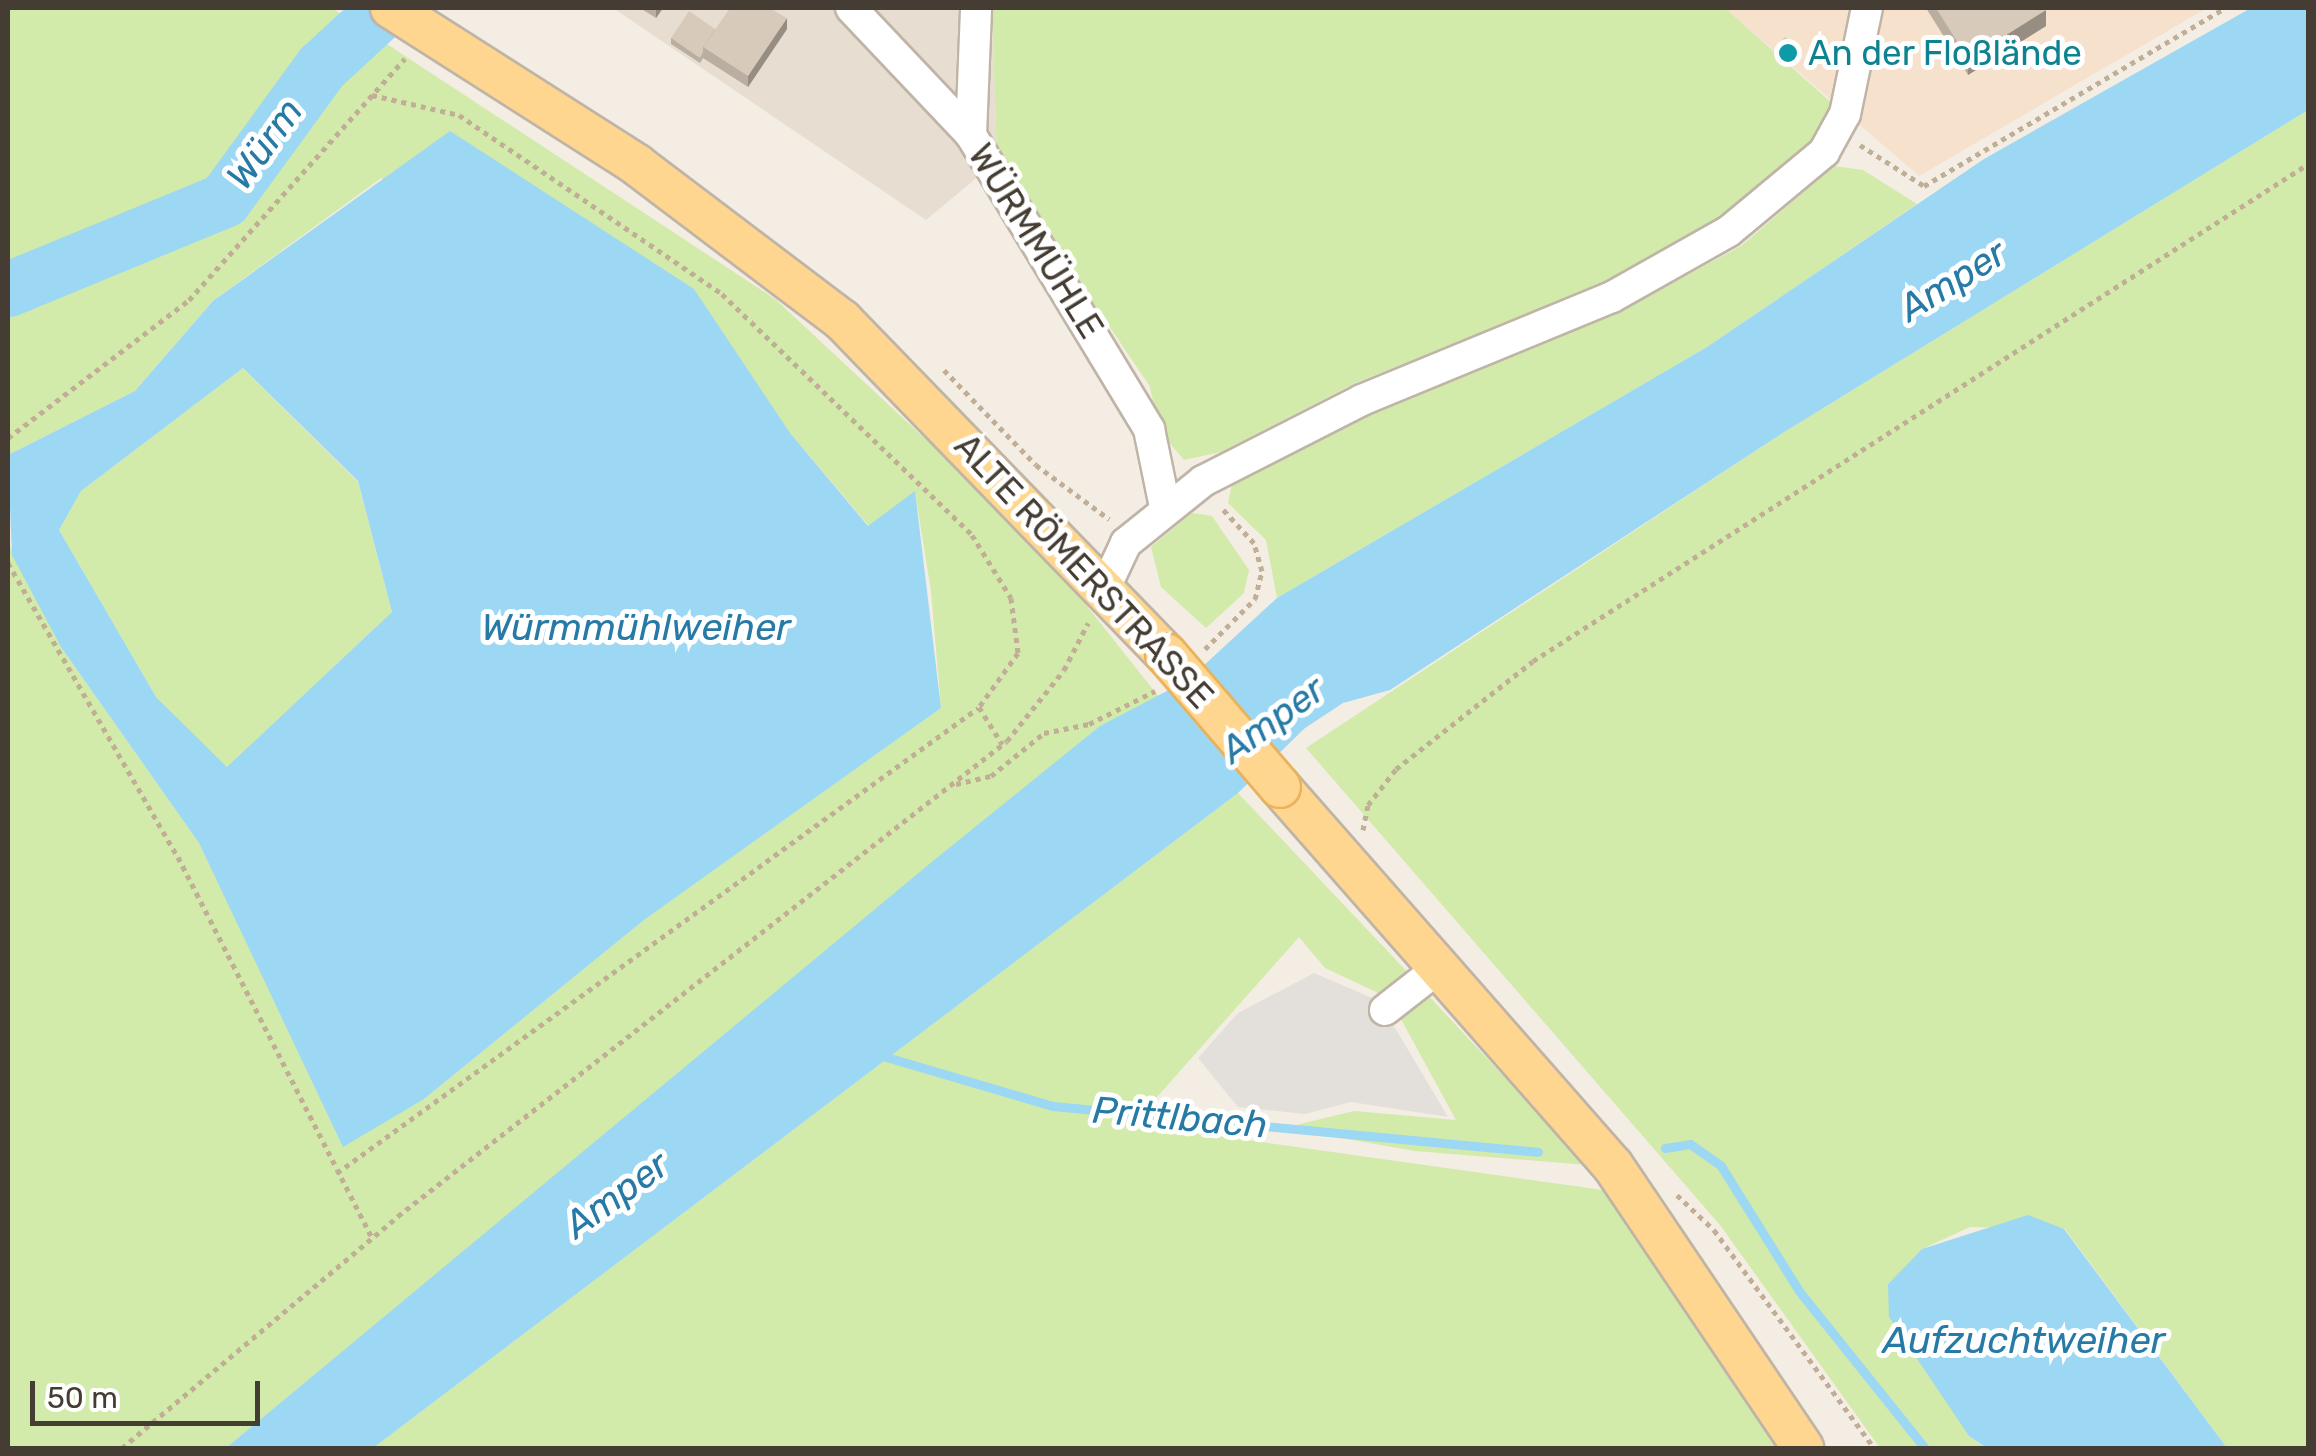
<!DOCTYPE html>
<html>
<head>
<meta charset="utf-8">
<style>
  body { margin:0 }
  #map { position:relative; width:2316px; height:1456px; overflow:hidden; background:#f3ede4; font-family:Rubik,sans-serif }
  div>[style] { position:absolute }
  .residential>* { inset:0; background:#e7ded1 }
  .commercial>* { inset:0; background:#f6e1cd }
  .green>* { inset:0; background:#d2eaaa }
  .parking>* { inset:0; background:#e3e0dc }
  .water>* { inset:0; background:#9cd7f3 }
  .stream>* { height:9px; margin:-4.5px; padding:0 4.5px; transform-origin:4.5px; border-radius:4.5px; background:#9cd7f3 }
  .river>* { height:55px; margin:-27.5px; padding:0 27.5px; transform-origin:27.5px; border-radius:27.5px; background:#9cd7f3 }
  .path>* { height:5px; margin-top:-2.5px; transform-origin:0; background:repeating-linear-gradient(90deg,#c1ae96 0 5px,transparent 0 10px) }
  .roads { filter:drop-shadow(2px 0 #bfb4a6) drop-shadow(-2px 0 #bfb4a6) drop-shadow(0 2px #bfb4a6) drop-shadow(0 -2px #bfb4a6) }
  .minor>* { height:30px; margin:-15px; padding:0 15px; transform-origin:15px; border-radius:15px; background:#fff }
  .major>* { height:40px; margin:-20px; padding:0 20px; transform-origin:20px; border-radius:20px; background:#ffd690 }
  .bridges { filter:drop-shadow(2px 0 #e9b25b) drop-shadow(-2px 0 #e9b25b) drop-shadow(0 2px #e9b25b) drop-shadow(0 -2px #e9b25b) }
  .major-bridge>* { height:40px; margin:-20px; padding:0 20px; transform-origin:20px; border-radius:20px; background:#ffd690 }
  .wall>* { inset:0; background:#baaea1 }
  .shaded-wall>* { inset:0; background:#978d83 }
  .building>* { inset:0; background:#d8cabb; transform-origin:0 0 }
  .dots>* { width:28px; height:28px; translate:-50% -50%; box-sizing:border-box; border:5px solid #fff; border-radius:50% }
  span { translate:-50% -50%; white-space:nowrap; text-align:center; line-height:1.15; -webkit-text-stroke:10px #fff; paint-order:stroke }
  .culture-label { font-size:35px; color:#0d838f }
  .left { translate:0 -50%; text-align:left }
  .street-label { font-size:35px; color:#453d33 }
  .water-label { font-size:38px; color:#267aa5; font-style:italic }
  .frame { position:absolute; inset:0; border:10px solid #453d33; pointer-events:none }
  .scale { position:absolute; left:30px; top:1381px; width:230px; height:45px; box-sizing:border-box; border:5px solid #453d33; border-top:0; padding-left:12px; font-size:30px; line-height:35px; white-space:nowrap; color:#453d33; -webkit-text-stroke:8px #fff; paint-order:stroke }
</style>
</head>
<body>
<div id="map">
  <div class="residential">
    <div style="clip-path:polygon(613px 8px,992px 8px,997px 161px,926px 220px)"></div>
  </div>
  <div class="commercial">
    <div style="clip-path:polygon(1725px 8px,2207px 8px,1919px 176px)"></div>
  </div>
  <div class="green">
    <div style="clip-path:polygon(8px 8px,332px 8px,775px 299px,1036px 542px,1159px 697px,1100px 726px,226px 1448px,8px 1448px,8px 543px,61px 647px,199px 843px,224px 894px,424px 1099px,644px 920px,941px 708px,931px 591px,915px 492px,869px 526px,790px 433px,381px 178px,213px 301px,135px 391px,8px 455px)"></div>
    <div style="clip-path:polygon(992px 8px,1725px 8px,1834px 105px,1811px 141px,1721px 220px,1605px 284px,1355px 383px,1221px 452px,1184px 460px,1162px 434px,1149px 385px,997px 161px)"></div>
    <div style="clip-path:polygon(2308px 110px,2308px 1448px,2227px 1448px,2065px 1229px,1970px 1227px,1922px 1249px,1888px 1284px,1969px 1436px,1986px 1448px,1880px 1448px,1720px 1225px,1306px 748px,1781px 434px)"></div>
    <div style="clip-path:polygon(1834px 166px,1863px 170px,1917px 204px,1707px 347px,1277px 598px,1266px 540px,1228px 503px,1232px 484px,1370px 414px,1623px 310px,1741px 246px)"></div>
    <div style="clip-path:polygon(243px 368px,358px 482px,392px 612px,227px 768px,156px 697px,59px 530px,81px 491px)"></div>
    <div style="clip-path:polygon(1192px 513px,1212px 516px,1249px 570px,1244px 593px,1206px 628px,1161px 587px,1151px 547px)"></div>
    <div style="clip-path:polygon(1238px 793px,1413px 978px,1387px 997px,1325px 968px,1299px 937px,1133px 1124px,1603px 1190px,1719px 1344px,1780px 1448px,373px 1448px)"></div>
    <div style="clip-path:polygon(1424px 991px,1587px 1165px,1415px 1151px,1284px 1128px,1354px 1111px,1456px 1120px,1396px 1010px)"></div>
  </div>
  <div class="parking">
    <div style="clip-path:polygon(1314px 973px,1379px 1001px,1448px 1117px,1351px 1102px,1305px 1114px,1238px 1107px,1198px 1058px,1238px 1013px)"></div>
  </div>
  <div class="water">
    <div style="clip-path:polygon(2251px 8px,2308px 8px,2308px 110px,1781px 434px,1390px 690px,1343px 703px,1305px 728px,1238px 793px,373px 1448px,226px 1448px,933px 861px,1100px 726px,1188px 680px,1277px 598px,1707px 347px,1984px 159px)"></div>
    <div style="clip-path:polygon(evenodd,450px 131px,694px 289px,790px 433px,868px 526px,915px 491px,941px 708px,644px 920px,424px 1099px,343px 1147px,199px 843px,61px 647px,12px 555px,8px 455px,135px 391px,213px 301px,450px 131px,243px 368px,358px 481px,392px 612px,227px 767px,156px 697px,59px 530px,81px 491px,243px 368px)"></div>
    <div style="clip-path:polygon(2028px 1215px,2064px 1229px,2227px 1448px,1987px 1448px,1969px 1436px,1889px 1317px,1888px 1284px,1922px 1249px)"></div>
  </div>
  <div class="stream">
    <div style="left:876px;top:1054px;width:184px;rotate:16.4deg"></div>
    <div style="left:1053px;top:1106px;width:487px;rotate:5.4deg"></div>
    <div style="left:1665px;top:1148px;width:25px;rotate:-9deg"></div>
    <div style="left:1690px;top:1144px;width:38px;rotate:35deg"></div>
    <div style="left:1721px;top:1166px;width:147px;rotate:58deg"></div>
    <div style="left:1799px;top:1291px;width:201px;rotate:51.3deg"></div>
  </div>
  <div class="river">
    <div style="left:8px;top:289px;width:234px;rotate:-22.4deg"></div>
    <div style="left:224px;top:200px;width:165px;rotate:-53.9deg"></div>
    <div style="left:321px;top:67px;width:87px;rotate:-42.7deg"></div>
  </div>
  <div class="path">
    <div style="left:372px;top:95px;width:89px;rotate:12.9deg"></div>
    <div style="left:459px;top:115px;width:318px;rotate:34.2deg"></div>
    <div style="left:722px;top:294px;width:347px;rotate:43.9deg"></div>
    <div style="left:972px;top:535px;width:74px;rotate:58.2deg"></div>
    <div style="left:1011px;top:598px;width:55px;rotate:82.7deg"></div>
    <div style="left:1018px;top:653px;width:67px;rotate:125.8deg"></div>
    <div style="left:979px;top:707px;width:44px;rotate:58.1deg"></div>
    <div style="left:1860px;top:145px;width:76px;rotate:32.6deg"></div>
    <div style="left:1924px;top:186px;width:350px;rotate:-30.6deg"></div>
    <div style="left:944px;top:370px;width:132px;rotate:45.9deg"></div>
    <div style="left:1036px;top:465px;width:91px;rotate:36.5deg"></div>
    <div style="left:8px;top:438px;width:228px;rotate:-37.3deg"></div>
    <div style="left:189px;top:300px;width:324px;rotate:-48.2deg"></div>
    <div style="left:8px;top:563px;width:340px;rotate:60deg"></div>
    <div style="left:178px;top:857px;width:428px;rotate:63deg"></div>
    <div style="left:1205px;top:649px;width:71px;rotate:-45deg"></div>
    <div style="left:1255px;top:599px;width:29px;rotate:-76deg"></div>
    <div style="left:1262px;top:571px;width:29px;rotate:-106deg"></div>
    <div style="left:1254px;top:543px;width:50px;rotate:-132.6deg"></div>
    <div style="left:956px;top:784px;width:36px;rotate:-13deg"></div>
    <div style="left:991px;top:776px;width:68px;rotate:-39.1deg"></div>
    <div style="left:1044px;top:733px;width:46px;rotate:-11.3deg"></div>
    <div style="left:1089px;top:724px;width:74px;rotate:-26.6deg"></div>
    <div style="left:1363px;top:830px;width:25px;rotate:-79deg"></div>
    <div style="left:1368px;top:805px;width:46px;rotate:-52.1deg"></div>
    <div style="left:1396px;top:769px;width:174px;rotate:-38.2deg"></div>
    <div style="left:1533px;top:661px;width:921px;rotate:-32.67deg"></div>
    <div style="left:337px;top:1173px;width:792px;rotate:-35.96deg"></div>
    <div style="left:1677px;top:1195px;width:51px;rotate:43.4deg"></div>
    <div style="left:1714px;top:1230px;width:270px;rotate:53.7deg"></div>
    <div style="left:122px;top:1448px;width:361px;rotate:-40deg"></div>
    <div style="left:398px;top:1216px;width:772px;rotate:-37.95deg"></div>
    <div style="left:1007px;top:741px;width:91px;rotate:-51.2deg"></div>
    <div style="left:1064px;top:670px;width:53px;rotate:-62.9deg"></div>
  </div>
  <div class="roads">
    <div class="minor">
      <div style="left:851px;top:8px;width:175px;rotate:46.6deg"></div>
      <div style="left:971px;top:135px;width:344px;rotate:58.8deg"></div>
      <div style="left:1149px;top:429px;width:80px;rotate:78.4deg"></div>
      <div style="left:971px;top:135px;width:127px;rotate:-87.7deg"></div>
      <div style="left:1104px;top:590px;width:52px;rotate:-64.9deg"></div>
      <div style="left:1126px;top:543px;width:99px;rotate:-38.8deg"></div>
      <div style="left:1203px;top:481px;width:178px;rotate:-27deg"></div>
      <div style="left:1362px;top:400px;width:270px;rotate:-22.4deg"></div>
      <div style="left:1612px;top:297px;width:134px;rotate:-29.4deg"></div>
      <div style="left:1729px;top:231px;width:124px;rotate:-39.7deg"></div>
      <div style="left:1824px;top:152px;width:43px;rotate:-61.1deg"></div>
      <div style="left:1845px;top:114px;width:108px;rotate:-78.3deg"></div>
      <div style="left:1385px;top:1010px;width:70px;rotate:-38deg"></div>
    </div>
    <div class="major">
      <div style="left:391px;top:8px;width:292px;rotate:32.5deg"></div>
      <div style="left:637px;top:165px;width:257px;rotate:37.1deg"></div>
      <div style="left:842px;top:320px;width:465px;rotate:45.9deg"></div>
      <div style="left:1280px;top:787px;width:505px;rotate:48.7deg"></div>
      <div style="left:1613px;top:1166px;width:340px;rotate:56deg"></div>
    </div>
  </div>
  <div class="bridges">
    <div class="major-bridge">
      <div style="left:1166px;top:654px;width:175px;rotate:49.4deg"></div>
    </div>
  </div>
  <div class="wall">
    <div style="clip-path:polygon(640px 8px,663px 8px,656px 18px)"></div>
    <div style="clip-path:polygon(1926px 8px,2044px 8px,2046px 26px,1968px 75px)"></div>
    <div style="clip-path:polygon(715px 29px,787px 29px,748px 87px,703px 58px,700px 63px,671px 44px,671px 38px)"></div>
    <div style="clip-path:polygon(1777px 46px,1798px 55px,1791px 63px,1777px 52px)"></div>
  </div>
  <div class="shaded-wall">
    <div style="clip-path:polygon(656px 8px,663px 8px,656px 18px)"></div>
    <div style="clip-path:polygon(2046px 10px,2046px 26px,1968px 75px,1968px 59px)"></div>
    <div style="clip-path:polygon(787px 18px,787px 29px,748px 87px,748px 76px)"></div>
  </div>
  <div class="building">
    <div style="clip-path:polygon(730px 8px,770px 8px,787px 18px,748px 76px,703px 47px)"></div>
    <div style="clip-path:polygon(1936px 8px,2044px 8px,2046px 10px,1968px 59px)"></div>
    <div style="clip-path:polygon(689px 11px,715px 29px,703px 47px,703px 52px,700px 58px,671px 38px)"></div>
    <div style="left:1785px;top:37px;width:18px;height:12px;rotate:43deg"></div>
  </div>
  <div class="dots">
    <div style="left:1788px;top:53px;background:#0f9aa8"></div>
  </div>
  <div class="culture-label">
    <span class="left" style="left:1808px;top:53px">An der Floßlände</span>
  </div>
  <div class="street-label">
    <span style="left:1036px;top:241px;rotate:58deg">WÜRMMÜHLE</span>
    <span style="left:1084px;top:571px;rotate:47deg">ALTE RÖMERSTRASSE</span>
  </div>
  <div class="water-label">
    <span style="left:265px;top:144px;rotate:-54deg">Würm</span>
    <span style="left:1953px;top:281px;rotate:-32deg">Amper</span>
    <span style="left:636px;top:628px">Würmmühlweiher</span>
    <span style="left:1273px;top:720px;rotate:-36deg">Amper</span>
    <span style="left:1180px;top:1118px;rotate:5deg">Prittlbach</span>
    <span style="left:617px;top:1195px;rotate:-36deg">Amper</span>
    <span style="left:2024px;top:1341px">Aufzuchtweiher</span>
  </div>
  <div class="frame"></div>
  <div class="scale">50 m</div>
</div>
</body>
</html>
